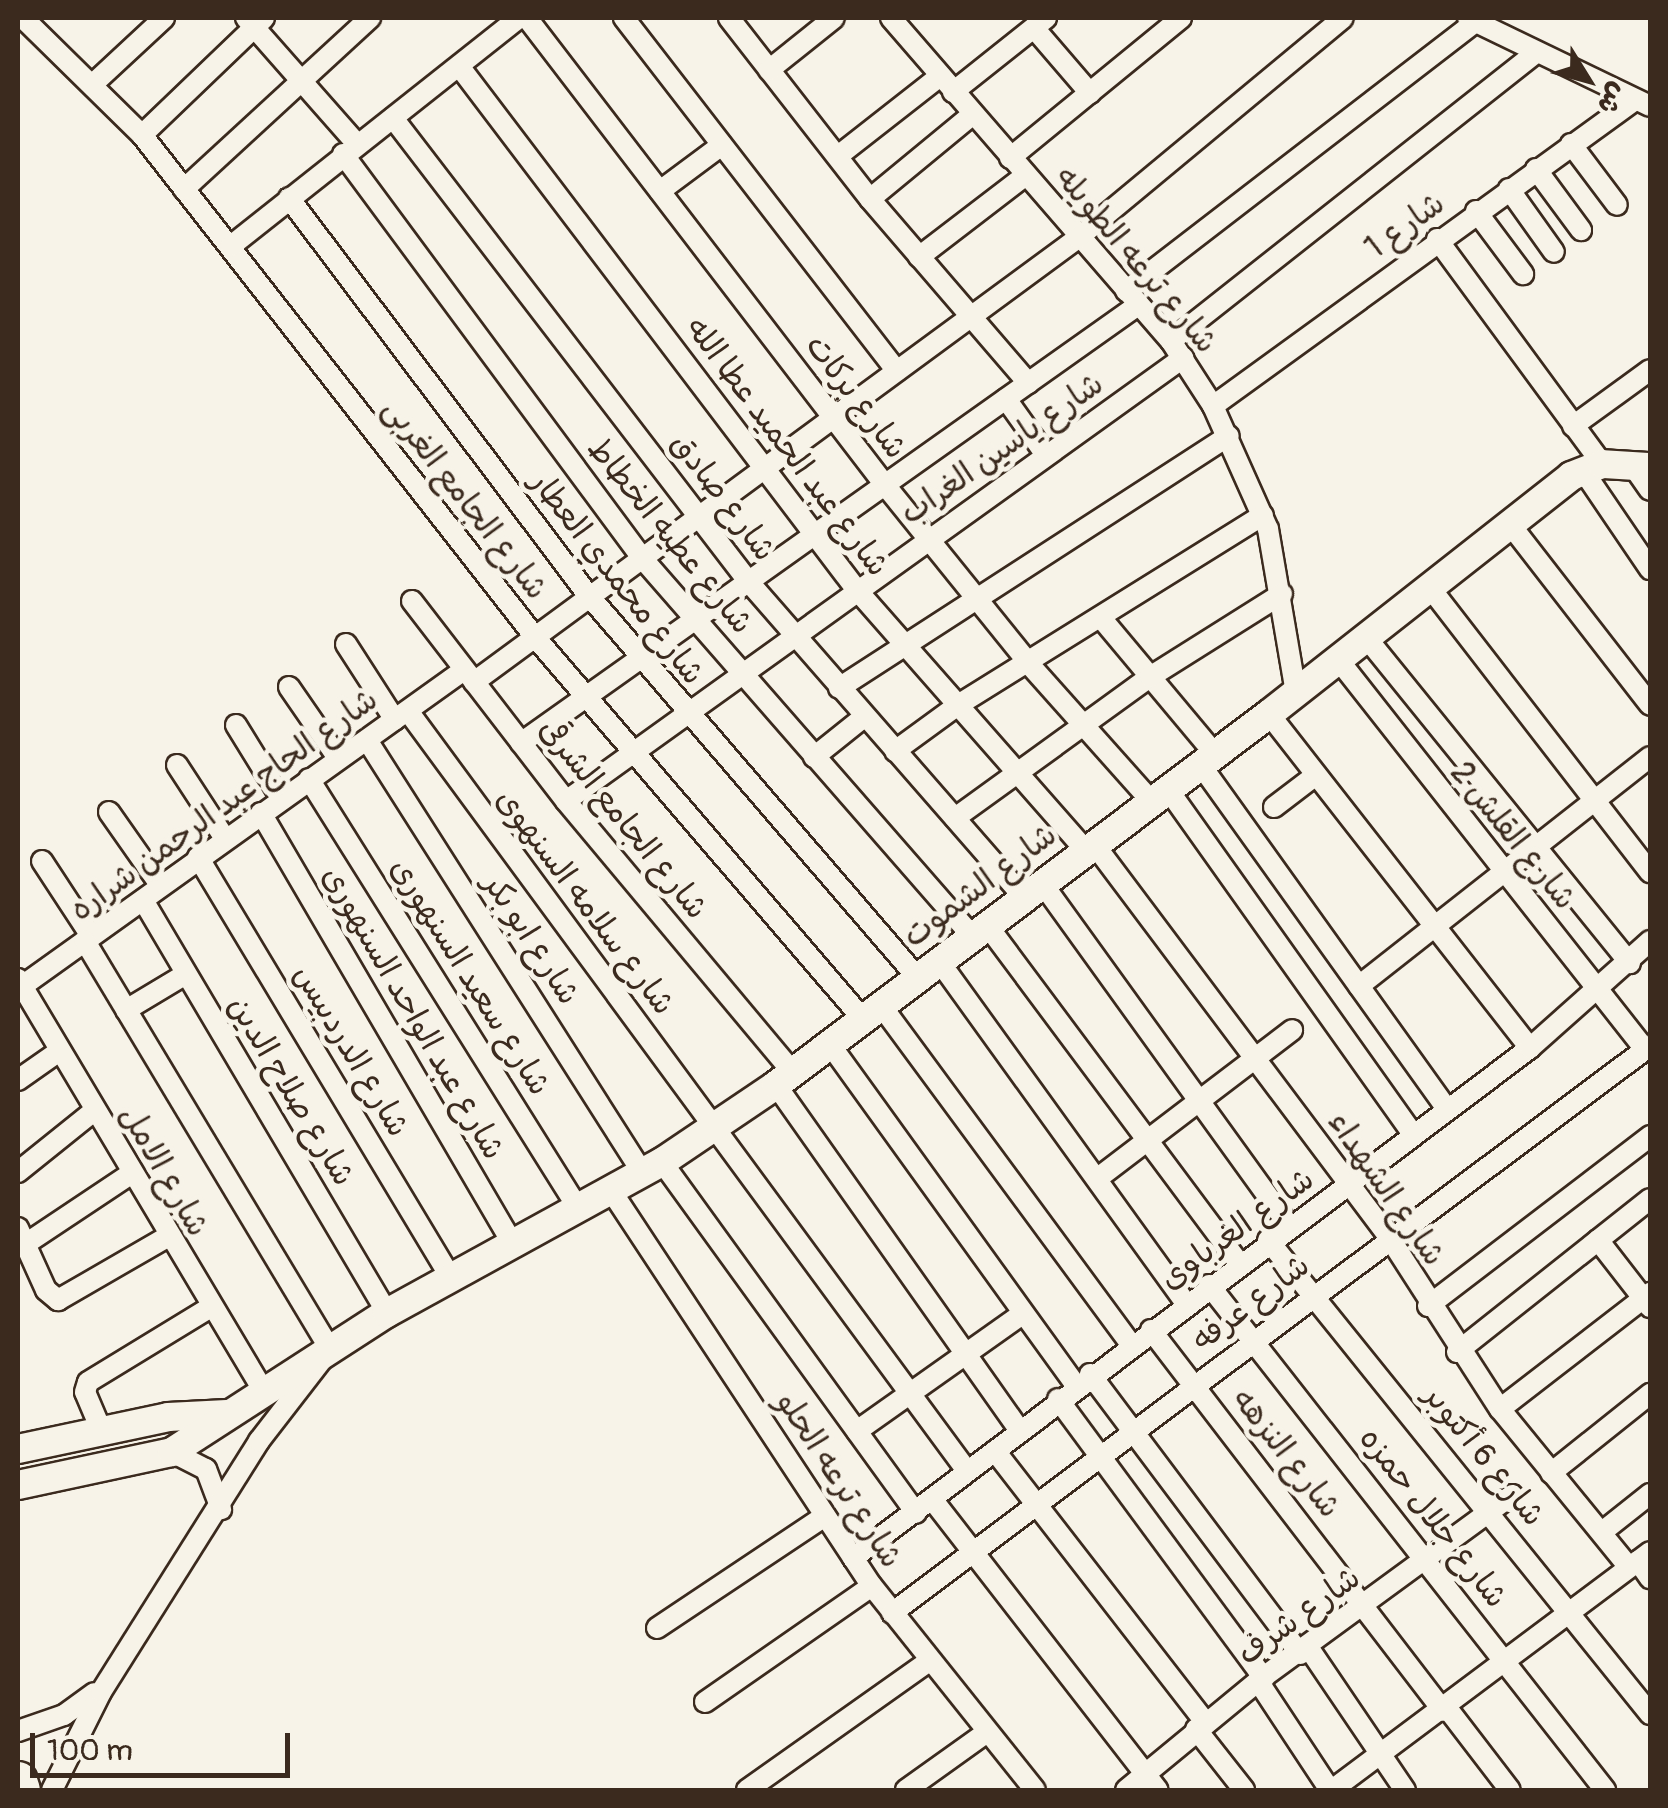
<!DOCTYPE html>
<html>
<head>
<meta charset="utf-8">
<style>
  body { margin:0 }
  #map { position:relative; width:1668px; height:1808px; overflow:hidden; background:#f7f3e8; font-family:Pangolin,"Playpen Sans Arabic",sans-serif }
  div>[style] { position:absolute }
  .roads { filter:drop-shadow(2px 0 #3b2a1e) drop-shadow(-2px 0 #3b2a1e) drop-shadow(0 2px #3b2a1e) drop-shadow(0 -2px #3b2a1e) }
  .street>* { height:20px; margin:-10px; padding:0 10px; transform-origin:10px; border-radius:10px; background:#f7f3e8 }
  .secondary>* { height:28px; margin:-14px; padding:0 14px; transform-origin:14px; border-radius:14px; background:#f7f3e8 }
  .highway>* { height:38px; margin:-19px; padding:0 19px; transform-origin:19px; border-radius:19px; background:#f7f3e8 }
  span { translate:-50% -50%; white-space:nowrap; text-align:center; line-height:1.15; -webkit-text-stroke:10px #f7f3e8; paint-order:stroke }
  .street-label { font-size:32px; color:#3b2a1e }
  .frame { position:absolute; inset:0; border:20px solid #3b2a1e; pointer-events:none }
  .north { position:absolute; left:1538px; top:30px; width:100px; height:100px; -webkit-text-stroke:8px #f7f3e8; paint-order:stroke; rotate:127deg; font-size:28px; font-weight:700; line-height:40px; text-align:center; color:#3b2a1e }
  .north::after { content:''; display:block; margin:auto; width:35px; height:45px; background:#3b2a1e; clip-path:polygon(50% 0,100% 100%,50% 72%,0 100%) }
  .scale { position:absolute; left:30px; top:1733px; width:260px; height:45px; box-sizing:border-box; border:5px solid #3b2a1e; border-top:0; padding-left:12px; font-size:30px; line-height:35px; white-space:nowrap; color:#3b2a1e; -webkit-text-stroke:8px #f7f3e8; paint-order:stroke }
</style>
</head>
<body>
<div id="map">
  <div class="roads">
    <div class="street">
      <div style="left:23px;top:18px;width:167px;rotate:44.5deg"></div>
      <div style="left:142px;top:135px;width:638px;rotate:51.94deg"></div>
      <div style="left:535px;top:637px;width:502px;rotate:49.36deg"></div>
      <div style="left:246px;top:18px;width:168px;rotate:48.6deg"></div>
      <div style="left:527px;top:18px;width:588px;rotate:52.53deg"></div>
      <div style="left:885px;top:485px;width:231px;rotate:51.1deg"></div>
      <div style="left:1030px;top:665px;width:182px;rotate:48.3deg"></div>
      <div style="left:624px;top:18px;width:446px;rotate:52.3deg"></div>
      <div style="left:729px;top:18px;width:229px;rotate:52.1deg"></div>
      <div style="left:870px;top:199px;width:243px;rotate:49.3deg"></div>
      <div style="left:891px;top:18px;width:427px;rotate:49.1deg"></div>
      <div style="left:1171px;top:341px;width:77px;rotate:57.1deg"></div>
      <div style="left:1213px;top:406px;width:135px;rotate:65.9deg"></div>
      <div style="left:1268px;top:529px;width:166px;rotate:80.3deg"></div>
      <div style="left:1468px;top:18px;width:202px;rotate:25.8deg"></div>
      <div style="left:1034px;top:28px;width:86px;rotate:49.3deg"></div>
      <div style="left:459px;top:66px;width:657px;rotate:52.8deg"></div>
      <div style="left:856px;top:589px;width:347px;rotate:48.7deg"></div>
      <div style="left:769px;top:70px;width:83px;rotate:-38.7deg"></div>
      <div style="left:93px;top:84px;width:97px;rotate:-42.9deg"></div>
      <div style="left:953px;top:92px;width:119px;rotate:-38.5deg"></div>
      <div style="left:393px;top:118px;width:583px;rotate:52.52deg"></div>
      <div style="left:748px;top:581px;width:420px;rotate:48.9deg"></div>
      <div style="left:142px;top:135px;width:169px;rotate:-43.8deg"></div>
      <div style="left:1571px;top:144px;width:76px;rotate:53deg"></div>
      <div style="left:343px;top:154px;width:503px;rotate:53.49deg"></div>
      <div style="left:642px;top:558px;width:502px;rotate:48.88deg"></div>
      <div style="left:838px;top:156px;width:130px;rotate:-38.1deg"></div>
      <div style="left:1010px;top:158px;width:221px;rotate:-39.3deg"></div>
      <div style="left:1536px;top:169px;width:76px;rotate:53.6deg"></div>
      <div style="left:184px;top:189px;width:253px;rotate:-42.6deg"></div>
      <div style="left:1509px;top:189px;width:77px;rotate:54.5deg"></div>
      <div style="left:660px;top:191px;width:77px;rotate:-36.6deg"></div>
      <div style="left:289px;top:198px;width:500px;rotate:53deg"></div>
      <div style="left:590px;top:597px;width:503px;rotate:49.28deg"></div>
      <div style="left:870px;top:199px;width:132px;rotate:-39.5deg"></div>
      <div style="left:1476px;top:211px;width:79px;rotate:53.3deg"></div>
      <div style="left:1437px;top:239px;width:279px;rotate:53.7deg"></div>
      <div style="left:231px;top:246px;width:367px;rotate:-38.4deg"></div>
      <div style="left:919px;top:257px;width:135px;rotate:-37.5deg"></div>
      <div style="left:1126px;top:291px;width:441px;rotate:-37.6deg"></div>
      <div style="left:1171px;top:341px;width:464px;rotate:-38.3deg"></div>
      <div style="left:1006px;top:399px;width:69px;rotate:54.5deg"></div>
      <div style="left:1213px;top:406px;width:521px;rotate:-35.95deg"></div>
      <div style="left:1573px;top:426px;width:95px;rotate:-36deg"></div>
      <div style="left:1633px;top:466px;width:29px;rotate:55deg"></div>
      <div style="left:1582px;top:469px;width:121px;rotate:55.8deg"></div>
      <div style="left:1509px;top:523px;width:230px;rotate:52.2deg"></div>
      <div style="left:1428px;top:585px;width:363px;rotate:52.3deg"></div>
      <div style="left:412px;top:601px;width:252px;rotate:52.4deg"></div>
      <div style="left:566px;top:801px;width:352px;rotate:50.1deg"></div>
      <div style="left:1102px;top:619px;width:175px;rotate:50.1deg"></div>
      <div style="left:1365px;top:636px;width:421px;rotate:51deg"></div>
      <div style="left:346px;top:644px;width:90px;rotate:57.2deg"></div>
      <div style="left:1337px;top:658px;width:499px;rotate:51.8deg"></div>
      <div style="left:474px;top:682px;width:750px;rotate:-36.32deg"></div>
      <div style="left:1078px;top:238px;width:344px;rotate:-39.7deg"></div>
      <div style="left:289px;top:687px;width:86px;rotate:55.4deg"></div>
      <div style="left:839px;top:688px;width:464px;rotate:-32.9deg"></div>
      <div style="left:408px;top:711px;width:943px;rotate:53.66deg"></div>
      <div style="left:1269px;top:714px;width:424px;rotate:52deg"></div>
      <div style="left:236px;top:725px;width:86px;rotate:58.3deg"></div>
      <div style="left:367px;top:740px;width:512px;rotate:57.52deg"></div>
      <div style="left:521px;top:743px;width:757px;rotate:-35.37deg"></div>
      <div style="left:895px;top:751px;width:78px;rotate:-36.1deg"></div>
      <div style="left:958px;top:705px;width:359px;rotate:-31.9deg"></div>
      <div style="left:814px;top:757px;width:64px;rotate:-38.7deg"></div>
      <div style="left:1200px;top:764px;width:424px;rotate:54.4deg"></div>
      <div style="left:177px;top:765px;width:86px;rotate:56.9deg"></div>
      <div style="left:309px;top:779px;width:506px;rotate:57.91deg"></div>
      <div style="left:1167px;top:788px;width:425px;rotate:54.6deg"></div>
      <div style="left:566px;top:801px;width:760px;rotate:-35.68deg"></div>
      <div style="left:1274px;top:807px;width:53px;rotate:-37.3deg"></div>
      <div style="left:109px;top:812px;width:90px;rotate:54.9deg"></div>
      <div style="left:261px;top:813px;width:498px;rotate:59.7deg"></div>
      <div style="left:955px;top:818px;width:241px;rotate:-35.9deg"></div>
      <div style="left:1150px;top:677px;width:156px;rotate:-32.2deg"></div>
      <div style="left:1094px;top:844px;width:491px;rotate:53.1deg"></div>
      <div style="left:1389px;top:1237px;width:205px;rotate:57.2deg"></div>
      <div style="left:1500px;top:1409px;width:204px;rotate:50.8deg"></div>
      <div style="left:198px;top:857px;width:490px;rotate:59deg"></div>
      <div style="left:42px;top:861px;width:90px;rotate:56.8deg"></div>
      <div style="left:1042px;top:883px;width:422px;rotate:54.2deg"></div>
      <div style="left:143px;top:900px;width:480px;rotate:59.4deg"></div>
      <div style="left:987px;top:925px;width:420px;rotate:53.3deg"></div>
      <div style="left:939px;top:961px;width:422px;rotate:54.2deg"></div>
      <div style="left:18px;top:979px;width:480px;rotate:59.2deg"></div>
      <div style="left:1359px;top:986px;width:370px;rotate:-38.2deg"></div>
      <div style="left:18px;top:989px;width:548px;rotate:-35.57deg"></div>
      <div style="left:880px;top:1004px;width:421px;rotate:53.6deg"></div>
      <div style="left:126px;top:1010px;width:70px;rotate:-31deg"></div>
      <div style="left:829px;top:1043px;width:422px;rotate:54.2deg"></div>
      <div style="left:18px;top:1080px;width:49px;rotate:-35deg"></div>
      <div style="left:776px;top:1085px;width:421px;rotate:54.8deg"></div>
      <div style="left:662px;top:1162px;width:433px;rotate:54.1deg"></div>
      <div style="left:18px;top:1172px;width:97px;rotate:-38.8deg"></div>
      <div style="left:1098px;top:1178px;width:244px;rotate:-37.3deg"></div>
      <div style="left:610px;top:1189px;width:476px;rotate:56.6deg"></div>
      <div style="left:872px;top:1586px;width:261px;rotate:51.4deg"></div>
      <div style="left:18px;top:1228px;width:68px;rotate:65.7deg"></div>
      <div style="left:46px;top:1290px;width:16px;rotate:40deg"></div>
      <div style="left:58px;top:1300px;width:126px;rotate:-30deg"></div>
      <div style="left:1268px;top:1240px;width:609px;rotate:51.13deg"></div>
      <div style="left:1598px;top:1240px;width:85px;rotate:52.2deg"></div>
      <div style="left:27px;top:1243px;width:126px;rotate:-33.7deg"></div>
      <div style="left:1209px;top:1285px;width:642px;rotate:51.9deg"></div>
      <div style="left:1428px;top:1306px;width:280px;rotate:-37.4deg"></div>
      <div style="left:1151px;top:1330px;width:480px;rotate:52.5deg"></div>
      <div style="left:1457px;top:1352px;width:246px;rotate:-38.4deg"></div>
      <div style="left:1090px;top:1374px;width:350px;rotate:53.1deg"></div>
      <div style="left:1058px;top:1399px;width:347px;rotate:53.6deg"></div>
      <div style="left:1500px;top:1409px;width:190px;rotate:-37.7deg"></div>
      <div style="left:857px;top:1431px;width:202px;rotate:-35.3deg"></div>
      <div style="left:102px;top:1432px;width:43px;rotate:-113deg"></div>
      <div style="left:85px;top:1392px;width:10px;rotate:-73deg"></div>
      <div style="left:88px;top:1382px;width:144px;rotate:-31.4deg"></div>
      <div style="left:995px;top:1451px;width:343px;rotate:52.2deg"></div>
      <div style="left:172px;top:1452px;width:38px;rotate:27deg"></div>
      <div style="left:206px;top:1469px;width:43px;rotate:69.4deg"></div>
      <div style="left:1551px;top:1473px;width:127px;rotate:-38.6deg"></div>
      <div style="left:932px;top:1499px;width:368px;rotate:52.2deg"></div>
      <div style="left:1602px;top:1532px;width:61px;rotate:-38.4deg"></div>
      <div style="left:853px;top:1558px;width:848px;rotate:-36.99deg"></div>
      <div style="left:1530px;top:1048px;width:161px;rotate:-41.7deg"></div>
      <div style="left:1638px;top:1561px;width:21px;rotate:55deg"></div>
      <div style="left:892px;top:1613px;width:947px;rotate:-36.8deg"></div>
      <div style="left:657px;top:1628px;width:202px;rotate:-33.7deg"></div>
      <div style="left:1308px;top:1647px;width:173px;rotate:55.9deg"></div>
      <div style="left:1258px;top:1681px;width:131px;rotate:56.6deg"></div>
      <div style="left:705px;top:1702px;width:203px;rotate:-34.8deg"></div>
      <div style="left:1447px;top:1708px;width:103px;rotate:52.5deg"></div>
      <div style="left:1196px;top:1729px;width:78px;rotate:51.8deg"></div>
      <div style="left:18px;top:1731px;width:49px;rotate:-19.2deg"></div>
      <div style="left:64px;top:1715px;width:37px;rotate:-36deg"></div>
      <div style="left:52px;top:1790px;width:110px;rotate:-63.4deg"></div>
      <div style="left:101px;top:1692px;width:297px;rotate:-57.8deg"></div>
      <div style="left:259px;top:1441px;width:116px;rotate:-52.3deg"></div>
      <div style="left:330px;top:1349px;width:476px;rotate:-121deg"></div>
      <div style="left:747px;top:1790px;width:223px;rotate:-35.3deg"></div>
      <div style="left:906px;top:1790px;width:100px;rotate:-35.6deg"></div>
      <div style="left:1126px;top:1790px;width:171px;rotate:-39.5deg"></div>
      <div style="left:1258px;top:1681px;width:315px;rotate:-36.2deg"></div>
      <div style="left:1332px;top:1790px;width:397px;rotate:-36.8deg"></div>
    </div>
    <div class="secondary">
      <div style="left:18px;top:1449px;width:153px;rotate:-12deg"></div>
      <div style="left:168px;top:1417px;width:59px;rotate:-2.9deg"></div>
      <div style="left:18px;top:1485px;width:157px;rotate:-12.1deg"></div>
      <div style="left:172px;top:1452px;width:256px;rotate:-32.9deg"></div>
      <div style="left:387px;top:1313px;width:314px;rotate:-28.8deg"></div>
      <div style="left:662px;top:1162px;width:138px;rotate:-34deg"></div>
      <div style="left:776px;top:1085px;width:617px;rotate:-36.96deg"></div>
      <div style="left:1269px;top:714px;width:385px;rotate:-38.2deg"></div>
      <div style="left:1571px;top:476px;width:33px;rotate:-21deg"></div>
      <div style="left:1602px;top:464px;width:48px;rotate:3.6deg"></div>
    </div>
    <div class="highway">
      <div style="left:18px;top:1781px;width:9px;rotate:72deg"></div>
    </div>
  </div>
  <div class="street-label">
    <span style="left:1405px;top:226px;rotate:-36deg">شارع 1</span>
    <span style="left:1136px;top:260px;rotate:50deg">شارع ترعه الطويله</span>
    <span style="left:856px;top:397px;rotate:53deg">شارع بركات</span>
    <span style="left:787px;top:447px;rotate:53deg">شارع عبد الحميد عطا الله</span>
    <span style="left:1002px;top:449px;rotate:-35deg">شارع ياسين الغراب</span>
    <span style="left:723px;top:497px;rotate:53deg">شارع صادق</span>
    <span style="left:465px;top:499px;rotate:52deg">شارع الجامع الغربى</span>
    <span style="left:670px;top:536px;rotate:51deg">شارع عطيه الخطاط</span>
    <span style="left:617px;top:578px;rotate:52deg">شارع محمدي العطار</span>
    <span style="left:224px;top:805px;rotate:-36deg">شارع الحاج عبد الرحمن شراره</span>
    <span style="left:623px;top:819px;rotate:51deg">شارع الجامع الشرقى</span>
    <span style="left:1513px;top:836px;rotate:51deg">شارع القلش 2</span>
    <span style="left:980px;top:886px;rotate:-37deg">شارع الشموت</span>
    <span style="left:585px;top:902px;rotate:53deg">شارع سلامه السنهوى</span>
    <span style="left:531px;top:939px;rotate:57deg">شارع ابو بكر</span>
    <span style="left:470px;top:977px;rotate:58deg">شارع سعيد السنهورى</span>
    <span style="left:413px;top:1013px;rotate:60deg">شارع عبد الواحد السنهورى</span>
    <span style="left:351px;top:1051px;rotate:59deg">شارع الدردبيس</span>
    <span style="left:291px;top:1091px;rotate:59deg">شارع صلاح الدين</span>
    <span style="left:164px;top:1171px;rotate:60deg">شارع الامل</span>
    <span style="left:1386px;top:1189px;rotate:55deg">شارع الشهداء</span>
    <span style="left:1237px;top:1229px;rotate:-36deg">شارع الغرباوى</span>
    <span style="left:1251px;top:1303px;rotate:-37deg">شارع عرفه</span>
    <span style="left:1286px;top:1453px;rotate:52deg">شارع النزهه</span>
    <span style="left:1484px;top:1456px;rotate:51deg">شارع 6 أكتوبر</span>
    <span style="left:839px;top:1480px;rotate:57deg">شارع ترعه الحلو</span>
    <span style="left:1433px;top:1518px;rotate:52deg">شارع جلال حمزه</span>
    <span style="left:1299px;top:1616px;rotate:-36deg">شارع شرف</span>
  </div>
  <div class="frame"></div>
  <div class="north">ش</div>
  <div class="scale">100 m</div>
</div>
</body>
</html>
